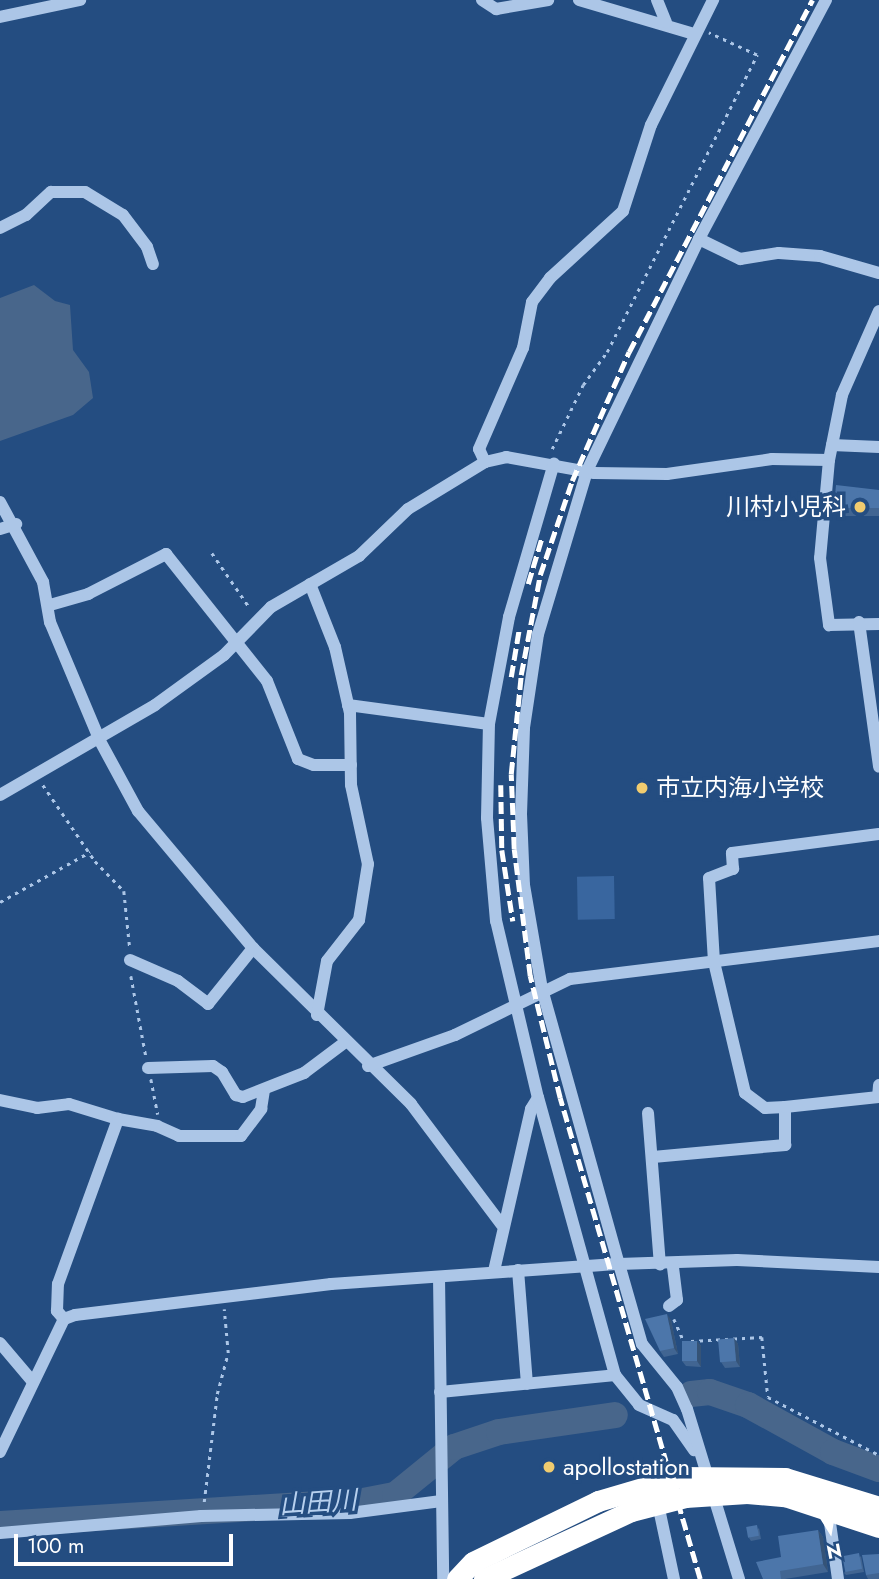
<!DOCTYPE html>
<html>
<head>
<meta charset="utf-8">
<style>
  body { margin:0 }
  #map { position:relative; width:879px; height:1579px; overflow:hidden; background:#244d81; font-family:Jost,"Noto Sans JP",sans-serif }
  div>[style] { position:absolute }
  .green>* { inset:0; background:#39669f; transform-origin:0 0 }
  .water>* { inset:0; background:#48668b }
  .river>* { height:26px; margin:-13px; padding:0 13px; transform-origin:13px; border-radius:13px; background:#48668b }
  .path>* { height:2.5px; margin-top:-1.25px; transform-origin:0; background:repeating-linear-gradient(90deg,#acc6e7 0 3.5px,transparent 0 8.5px) }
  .minor>* { height:12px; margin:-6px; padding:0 6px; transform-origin:6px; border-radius:6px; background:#acc6e7 }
  .highway>* { height:21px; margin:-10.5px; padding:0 10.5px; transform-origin:10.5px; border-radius:10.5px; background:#fff }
  .rail>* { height:4.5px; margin-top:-2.25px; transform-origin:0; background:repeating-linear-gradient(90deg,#fff 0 12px,transparent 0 17px) }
  .wall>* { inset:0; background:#416592 }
  .shaded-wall>* { inset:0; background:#355377 }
  .building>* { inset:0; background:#4c76aa; transform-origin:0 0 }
  .dots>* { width:19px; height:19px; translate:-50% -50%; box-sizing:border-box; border:4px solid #244d81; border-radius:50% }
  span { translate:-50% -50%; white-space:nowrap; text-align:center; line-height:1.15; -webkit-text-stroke:7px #244d81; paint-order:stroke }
  .poi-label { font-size:24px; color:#fff }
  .right { translate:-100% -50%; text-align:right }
  .left { translate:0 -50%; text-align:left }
  .water-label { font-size:26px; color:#b7d0ee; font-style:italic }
  .north { position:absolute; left:795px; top:1495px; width:70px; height:70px; -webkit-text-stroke:5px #244d81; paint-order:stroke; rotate:169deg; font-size:19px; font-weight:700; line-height:28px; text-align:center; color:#fff }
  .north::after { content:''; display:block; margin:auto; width:24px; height:32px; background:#fff; clip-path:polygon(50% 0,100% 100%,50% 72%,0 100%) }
  .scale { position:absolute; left:14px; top:1534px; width:219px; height:32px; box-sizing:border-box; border:4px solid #fff; border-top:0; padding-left:9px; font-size:21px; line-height:24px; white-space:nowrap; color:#fff; -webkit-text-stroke:5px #244d81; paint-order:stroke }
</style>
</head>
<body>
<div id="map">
  <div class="green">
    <div style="left:614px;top:876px;width:43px;height:37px;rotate:89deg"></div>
  </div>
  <div class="water">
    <div style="clip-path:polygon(34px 285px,55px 301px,70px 305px,73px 350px,89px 372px,93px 398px,73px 415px,0 441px,0 298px)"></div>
  </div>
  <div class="river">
    <div style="left:691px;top:1394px;width:19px;rotate:-6deg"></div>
    <div style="left:710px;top:1392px;width:40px;rotate:18.9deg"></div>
    <div style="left:748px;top:1405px;width:97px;rotate:28.9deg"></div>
    <div style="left:833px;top:1452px;width:49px;rotate:20.3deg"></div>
    <div style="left:0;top:1524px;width:364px;rotate:-3.6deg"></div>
    <div style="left:363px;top:1501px;width:33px;rotate:-11deg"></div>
    <div style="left:395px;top:1495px;width:76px;rotate:-39.1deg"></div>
    <div style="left:454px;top:1447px;width:47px;rotate:-18.4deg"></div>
    <div style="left:499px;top:1432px;width:117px;rotate:-8.3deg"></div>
  </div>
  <div class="path">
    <div style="left:552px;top:449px;width:71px;rotate:-64.2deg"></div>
    <div style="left:583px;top:385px;width:41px;rotate:-54deg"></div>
    <div style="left:607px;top:352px;width:333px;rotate:-63.2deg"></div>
    <div style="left:757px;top:55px;width:53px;rotate:-155.4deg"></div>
    <div style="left:212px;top:553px;width:67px;rotate:55.4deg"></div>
    <div style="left:43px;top:785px;width:92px;rotate:55.6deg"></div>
    <div style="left:95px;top:861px;width:42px;rotate:46deg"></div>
    <div style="left:124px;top:891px;width:58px;rotate:84.1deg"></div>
    <div style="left:0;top:902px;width:103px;rotate:-29.1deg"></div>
    <div style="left:131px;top:976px;width:81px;rotate:79.4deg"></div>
    <div style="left:151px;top:1079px;width:36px;rotate:79deg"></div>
    <div style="left:674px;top:1319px;width:24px;rotate:66deg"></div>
    <div style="left:691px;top:1341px;width:71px;rotate:-3.2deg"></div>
    <div style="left:762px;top:1337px;width:60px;rotate:84.3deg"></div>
    <div style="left:768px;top:1397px;width:125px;rotate:27.6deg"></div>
    <div style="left:204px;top:1502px;width:109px;rotate:-83.1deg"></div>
    <div style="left:217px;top:1394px;width:42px;rotate:-75deg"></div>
    <div style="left:228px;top:1353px;width:44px;rotate:-95.2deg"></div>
  </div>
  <div class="minor">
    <div style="left:482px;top:0;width:17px;rotate:33deg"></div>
    <div style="left:496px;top:9px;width:53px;rotate:-9.8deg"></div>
    <div style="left:579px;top:0;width:120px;rotate:16.5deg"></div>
    <div style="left:657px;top:0;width:24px;rotate:68deg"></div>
    <div style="left:826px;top:0;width:271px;rotate:118deg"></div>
    <div style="left:699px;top:239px;width:258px;rotate:115.8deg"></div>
    <div style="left:587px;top:471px;width:170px;rotate:106.7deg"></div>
    <div style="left:538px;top:634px;width:95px;rotate:98.5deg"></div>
    <div style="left:524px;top:728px;width:86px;rotate:92deg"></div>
    <div style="left:521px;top:814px;width:71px;rotate:87.6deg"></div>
    <div style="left:524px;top:885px;width:106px;rotate:80.2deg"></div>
    <div style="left:542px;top:989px;width:286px;rotate:74.4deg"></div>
    <div style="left:619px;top:1264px;width:118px;rotate:-1.9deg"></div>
    <div style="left:737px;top:1260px;width:142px;rotate:2.8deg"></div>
    <div style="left:0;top:17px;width:82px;rotate:-12deg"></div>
    <div style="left:0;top:228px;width:29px;rotate:-27deg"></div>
    <div style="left:26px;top:215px;width:34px;rotate:-43deg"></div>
    <div style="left:51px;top:192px;width:34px"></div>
    <div style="left:85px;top:192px;width:44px;rotate:31.2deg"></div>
    <div style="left:123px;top:215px;width:40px;rotate:53deg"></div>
    <div style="left:147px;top:247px;width:18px;rotate:71deg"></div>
    <div style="left:699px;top:239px;width:46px;rotate:26deg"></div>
    <div style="left:740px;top:259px;width:39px;rotate:-9deg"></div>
    <div style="left:779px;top:253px;width:41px;rotate:4.2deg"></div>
    <div style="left:820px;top:256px;width:61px;rotate:16.1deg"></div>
    <div style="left:879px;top:311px;width:92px;rotate:113.8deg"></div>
    <div style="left:842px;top:395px;width:66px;rotate:101.3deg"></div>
    <div style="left:829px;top:460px;width:98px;rotate:95.2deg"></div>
    <div style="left:820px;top:558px;width:68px;rotate:82.3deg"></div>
    <div style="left:829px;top:625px;width:50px;rotate:-1.1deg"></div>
    <div style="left:832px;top:445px;width:47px;rotate:2.4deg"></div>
    <div style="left:485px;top:462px;width:14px;rotate:-115deg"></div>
    <div style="left:479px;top:449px;width:110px;rotate:-66.5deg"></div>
    <div style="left:523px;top:348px;width:47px;rotate:-78.9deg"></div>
    <div style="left:532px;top:302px;width:30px;rotate:-53deg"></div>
    <div style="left:550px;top:278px;width:99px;rotate:-42.5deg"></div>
    <div style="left:623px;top:211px;width:90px;rotate:-72deg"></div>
    <div style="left:651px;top:125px;width:140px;rotate:-63.6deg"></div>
    <div style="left:0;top:502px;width:91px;rotate:61.7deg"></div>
    <div style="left:43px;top:582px;width:41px;rotate:80.1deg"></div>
    <div style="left:50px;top:622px;width:129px;rotate:67.2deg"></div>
    <div style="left:100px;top:741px;width:80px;rotate:61.5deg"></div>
    <div style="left:138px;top:811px;width:179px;rotate:50deg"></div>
    <div style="left:253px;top:948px;width:222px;rotate:44.6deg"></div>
    <div style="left:411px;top:1104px;width:151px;rotate:53.1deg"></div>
    <div style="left:0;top:529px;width:17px;rotate:-17deg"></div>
    <div style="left:310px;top:584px;width:68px;rotate:68.4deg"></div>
    <div style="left:335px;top:647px;width:68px;rotate:77.2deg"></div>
    <div style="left:350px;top:713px;width:72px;rotate:89.2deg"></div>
    <div style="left:351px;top:785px;width:81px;rotate:77.9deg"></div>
    <div style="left:368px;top:864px;width:57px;rotate:99.1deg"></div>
    <div style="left:359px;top:920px;width:52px;rotate:128deg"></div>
    <div style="left:327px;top:961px;width:55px;rotate:100.5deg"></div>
    <div style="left:50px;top:605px;width:40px;rotate:-16deg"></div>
    <div style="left:88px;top:594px;width:88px;rotate:-27.1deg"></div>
    <div style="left:166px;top:554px;width:162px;rotate:51.5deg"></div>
    <div style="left:267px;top:681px;width:84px;rotate:68.3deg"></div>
    <div style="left:298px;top:759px;width:17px;rotate:21deg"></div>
    <div style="left:314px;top:765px;width:37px"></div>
    <div style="left:859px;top:622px;width:146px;rotate:82.1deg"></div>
    <div style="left:348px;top:705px;width:142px;rotate:7.7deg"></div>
    <div style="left:0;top:795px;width:179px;rotate:-30.1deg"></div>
    <div style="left:155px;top:705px;width:85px;rotate:-35.9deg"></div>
    <div style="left:224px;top:655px;width:67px;rotate:-45.6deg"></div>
    <div style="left:271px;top:607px;width:102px;rotate:-30.1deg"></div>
    <div style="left:359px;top:556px;width:68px;rotate:-43.8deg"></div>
    <div style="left:408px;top:509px;width:90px;rotate:-31.4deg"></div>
    <div style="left:485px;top:462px;width:22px;rotate:-13deg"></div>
    <div style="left:506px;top:457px;width:89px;rotate:10.3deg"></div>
    <div style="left:594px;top:473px;width:73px;rotate:0.8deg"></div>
    <div style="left:667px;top:474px;width:106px;rotate:-8.1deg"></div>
    <div style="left:772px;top:459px;width:57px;rotate:1deg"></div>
    <div style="left:130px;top:960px;width:52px;rotate:23.6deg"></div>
    <div style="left:178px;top:981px;width:38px;rotate:37deg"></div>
    <div style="left:208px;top:1004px;width:72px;rotate:-51.2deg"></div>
    <div style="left:368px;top:1066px;width:92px;rotate:-19.6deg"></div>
    <div style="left:455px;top:1035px;width:128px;rotate:-26deg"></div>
    <div style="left:570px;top:979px;width:311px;rotate:-7deg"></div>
    <div style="left:148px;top:1068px;width:65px;rotate:-1.8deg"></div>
    <div style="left:213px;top:1066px;width:11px;rotate:34deg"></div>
    <div style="left:222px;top:1072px;width:27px;rotate:59deg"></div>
    <div style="left:236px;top:1095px;width:7px;rotate:16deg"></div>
    <div style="left:243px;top:1097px;width:66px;rotate:-21.5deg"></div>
    <div style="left:304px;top:1073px;width:50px;rotate:-36.9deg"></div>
    <div style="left:0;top:1100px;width:38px;rotate:12deg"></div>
    <div style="left:37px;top:1108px;width:32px;rotate:-7deg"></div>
    <div style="left:69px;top:1104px;width:51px;rotate:17deg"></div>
    <div style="left:785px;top:1107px;width:20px;rotate:177deg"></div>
    <div style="left:765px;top:1108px;width:25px;rotate:-143deg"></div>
    <div style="left:745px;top:1093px;width:135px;rotate:-103.3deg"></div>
    <div style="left:714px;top:962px;width:84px;rotate:-93.4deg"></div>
    <div style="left:709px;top:878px;width:26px;rotate:-21deg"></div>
    <div style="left:733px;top:869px;width:16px;rotate:-94deg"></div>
    <div style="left:732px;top:853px;width:148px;rotate:-7.4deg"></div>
    <div style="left:648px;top:1113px;width:152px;rotate:85.5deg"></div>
    <div style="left:653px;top:1157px;width:133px;rotate:-5.2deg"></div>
    <div style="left:785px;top:1145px;width:38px;rotate:-90deg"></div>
    <div style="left:785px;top:1107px;width:94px;rotate:-6.1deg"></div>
    <div style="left:878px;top:1097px;width:12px;rotate:-85deg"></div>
    <div style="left:518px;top:1270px;width:114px;rotate:85.5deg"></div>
    <div style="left:494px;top:1271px;width:166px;rotate:-77.1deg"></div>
    <div style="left:531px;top:1109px;width:13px;rotate:-58deg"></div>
    <div style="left:538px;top:1098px;width:182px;rotate:-103.3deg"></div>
    <div style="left:496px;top:921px;width:103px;rotate:-95deg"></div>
    <div style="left:487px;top:818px;width:94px;rotate:-88.8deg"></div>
    <div style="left:489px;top:724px;width:109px;rotate:-79.4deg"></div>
    <div style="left:509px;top:617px;width:160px;rotate:-73.7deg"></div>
    <div style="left:439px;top:1277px;width:302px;rotate:89.2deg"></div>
    <div style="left:669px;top:1306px;width:10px;rotate:-37deg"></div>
    <div style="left:677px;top:1300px;width:35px;rotate:-97deg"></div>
    <div style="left:64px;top:1319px;width:11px;rotate:-131deg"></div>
    <div style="left:57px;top:1311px;width:27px;rotate:-88deg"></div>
    <div style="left:58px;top:1284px;width:176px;rotate:-70deg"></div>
    <div style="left:118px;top:1119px;width:40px;rotate:10deg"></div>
    <div style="left:157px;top:1126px;width:24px;rotate:24deg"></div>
    <div style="left:179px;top:1136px;width:62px"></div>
    <div style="left:241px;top:1136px;width:34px;rotate:-53deg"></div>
    <div style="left:261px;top:1109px;width:19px;rotate:-81deg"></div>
    <div style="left:0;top:1343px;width:51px;rotate:49.8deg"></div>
    <div style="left:615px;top:1375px;width:38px;rotate:51deg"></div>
    <div style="left:639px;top:1405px;width:37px;rotate:24deg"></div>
    <div style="left:673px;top:1420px;width:37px;rotate:55deg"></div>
    <div style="left:440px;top:1392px;width:176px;rotate:-5.5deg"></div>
    <div style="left:615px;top:1375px;width:288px;rotate:-105.5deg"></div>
    <div style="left:0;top:1452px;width:148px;rotate:-64.3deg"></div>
    <div style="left:64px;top:1319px;width:12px;rotate:-20deg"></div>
    <div style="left:75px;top:1315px;width:258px;rotate:-6.9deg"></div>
    <div style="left:331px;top:1284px;width:289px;rotate:-4deg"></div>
    <div style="left:619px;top:1264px;width:83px;rotate:74deg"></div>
    <div style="left:642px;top:1344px;width:55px;rotate:50.9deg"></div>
    <div style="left:677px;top:1387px;width:24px;rotate:66deg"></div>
    <div style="left:687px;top:1409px;width:178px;rotate:73deg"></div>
    <div style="left:658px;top:1504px;width:77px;rotate:78deg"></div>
    <div style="left:834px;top:1507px;width:16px;rotate:104deg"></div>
    <div style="left:830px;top:1523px;width:57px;rotate:81.9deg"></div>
    <div style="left:0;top:1533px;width:202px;rotate:-4.8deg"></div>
    <div style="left:201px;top:1516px;width:149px;rotate:-1.2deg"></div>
    <div style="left:350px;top:1513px;width:92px;rotate:-7.5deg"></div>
  </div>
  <div class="highway">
    <div style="left:457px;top:1579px;width:23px;rotate:-47deg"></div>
    <div style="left:473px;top:1562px;width:139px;rotate:-26deg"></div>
    <div style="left:598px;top:1501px;width:85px;rotate:-16.3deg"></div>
    <div style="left:680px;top:1477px;width:105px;rotate:0.5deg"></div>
    <div style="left:785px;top:1478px;width:98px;rotate:17.1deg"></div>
    <div style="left:484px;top:1579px;width:162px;rotate:-24.8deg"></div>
    <div style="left:631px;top:1511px;width:56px;rotate:-14.5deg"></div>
    <div style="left:685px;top:1497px;width:62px;rotate:-3.7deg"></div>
    <div style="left:747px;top:1493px;width:38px;rotate:5deg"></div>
    <div style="left:785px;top:1496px;width:99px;rotate:18.3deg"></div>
  </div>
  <div class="rail">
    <div style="left:528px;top:584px;width:49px;rotate:-73.4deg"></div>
    <div style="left:511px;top:677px;width:49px;rotate:-80.5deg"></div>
    <div style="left:501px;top:785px;width:65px;rotate:89.1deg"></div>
    <div style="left:502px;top:850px;width:72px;rotate:81.2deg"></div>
    <div style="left:700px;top:1579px;width:501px;rotate:-106.23deg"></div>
    <div style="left:560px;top:1098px;width:126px;rotate:-103.8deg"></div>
    <div style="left:530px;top:976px;width:128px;rotate:-97.2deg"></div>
    <div style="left:514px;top:849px;width:75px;rotate:-92.3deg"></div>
    <div style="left:511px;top:774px;width:100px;rotate:-84.2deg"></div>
    <div style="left:521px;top:675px;width:102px;rotate:-79.2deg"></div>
    <div style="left:540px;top:575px;width:99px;rotate:-71.2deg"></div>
    <div style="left:572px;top:481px;width:141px;rotate:-66.2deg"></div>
    <div style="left:629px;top:352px;width:397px;rotate:-62.5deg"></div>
  </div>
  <div class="wall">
    <div style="clip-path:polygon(879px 490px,879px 516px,840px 516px,834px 508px)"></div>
    <div style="clip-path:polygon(671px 1320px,678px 1354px,664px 1357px,660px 1351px)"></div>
    <div style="clip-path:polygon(734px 1338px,738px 1344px,740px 1367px,725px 1368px,721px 1362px)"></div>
    <div style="clip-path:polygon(697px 1341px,701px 1346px,701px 1367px,686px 1366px,682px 1361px)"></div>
    <div style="clip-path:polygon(759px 1528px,761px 1539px,751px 1541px,749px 1538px)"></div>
    <div style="clip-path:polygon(818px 1530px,823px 1537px,828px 1572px,785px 1579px,763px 1579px,781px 1557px)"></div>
    <div style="clip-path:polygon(879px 1554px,879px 1579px,868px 1579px,866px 1575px)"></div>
    <div style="clip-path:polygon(861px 1556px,864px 1572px,846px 1575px,844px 1573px)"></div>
  </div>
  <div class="shaded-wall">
    <div style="clip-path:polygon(667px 1314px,671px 1320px,678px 1354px,674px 1348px)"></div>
    <div style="clip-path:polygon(734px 1338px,738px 1344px,740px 1367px,736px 1361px)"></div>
    <div style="clip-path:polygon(697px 1341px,701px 1346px,701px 1367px,697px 1361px)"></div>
    <div style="clip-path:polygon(818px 1530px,823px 1537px,828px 1572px,823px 1564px)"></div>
  </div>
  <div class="building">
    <div style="clip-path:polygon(836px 485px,879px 490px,879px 508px,834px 508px)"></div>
    <div style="clip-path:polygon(667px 1314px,674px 1348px,660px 1351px,645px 1319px)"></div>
    <div style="left:734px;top:1338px;width:23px;height:16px;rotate:85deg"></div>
    <div style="left:682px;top:1341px;width:15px;height:20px"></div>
    <div style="left:757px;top:1525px;width:11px;height:11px;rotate:80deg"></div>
    <div style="clip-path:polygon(818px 1530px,823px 1564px,780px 1571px,781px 1579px,763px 1579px,756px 1562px,781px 1557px,778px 1536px)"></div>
    <div style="left:859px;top:1553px;width:16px;height:17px;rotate:79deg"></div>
    <div style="clip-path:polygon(879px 1554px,879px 1573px,866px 1575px,862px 1555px)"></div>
  </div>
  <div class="dots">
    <div style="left:860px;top:507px;background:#f1cc6f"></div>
    <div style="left:642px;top:788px;background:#f1cc6f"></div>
    <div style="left:549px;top:1467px;background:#f1cc6f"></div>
  </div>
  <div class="poi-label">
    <span class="right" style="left:846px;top:507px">川村小児科</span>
    <span class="left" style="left:656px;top:788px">市立内海小学校</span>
    <span class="left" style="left:563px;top:1467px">apollostation</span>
  </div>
  <div class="water-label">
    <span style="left:318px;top:1503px;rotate:-4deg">山田川</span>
  </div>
  <div class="north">N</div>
  <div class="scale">100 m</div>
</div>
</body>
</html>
